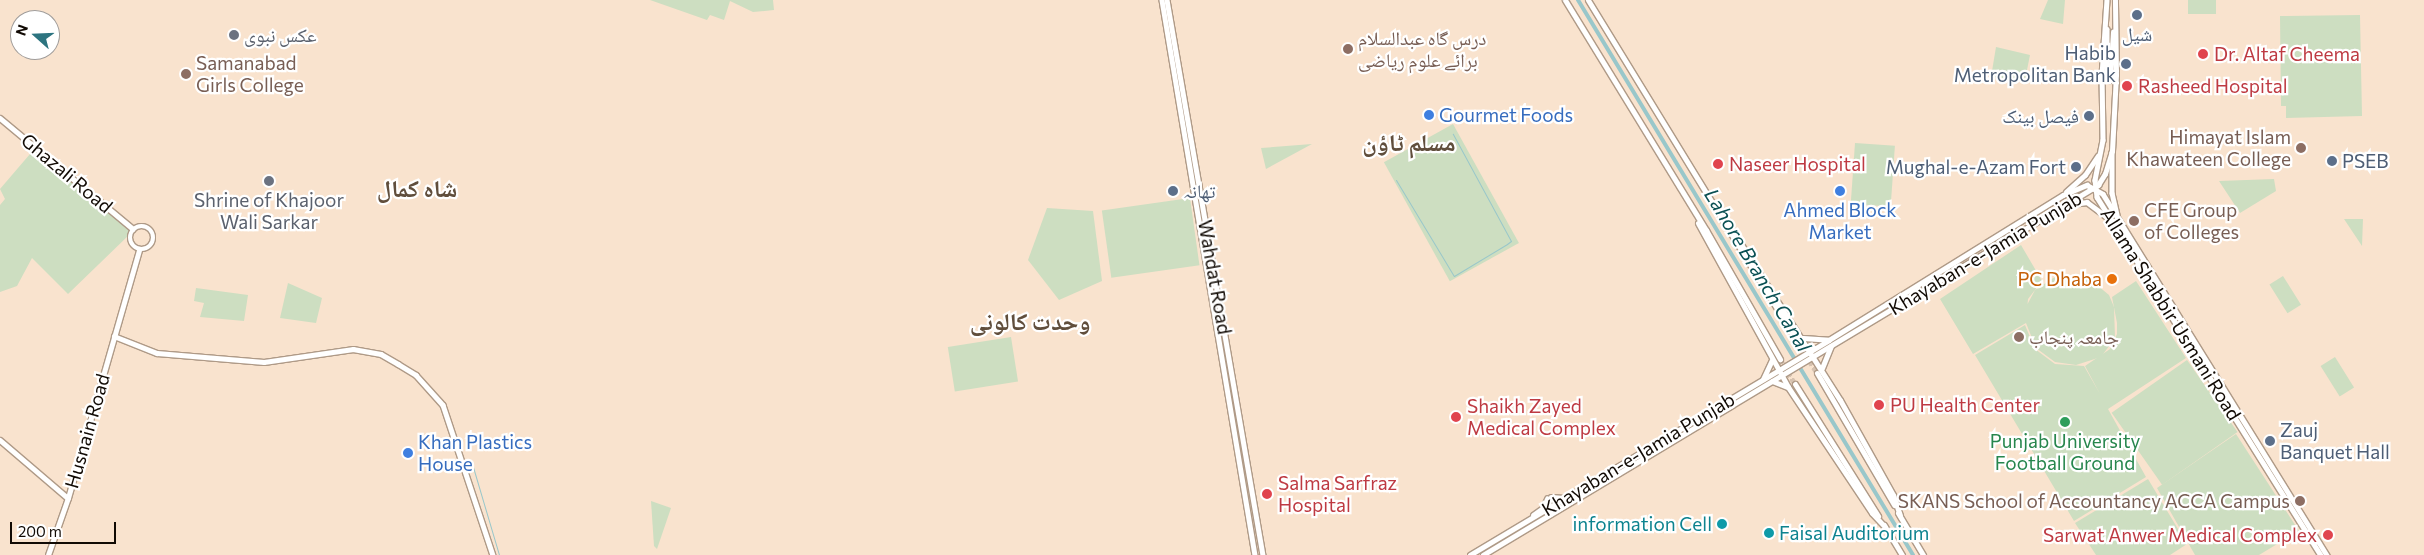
<!DOCTYPE html>
<html>
<head>
<meta charset="utf-8">
<style>
  body { margin:0 }
  #map { position:relative; width:2424px; height:555px; overflow:hidden; background:#f9e3ce; font-family:Commissioner,"Noto Naskh Arabic",sans-serif }
  div>[style] { position:absolute }
  .green>* { inset:0; background:#cddec1; transform-origin:0 0 }
  .stream>* { height:1px; margin:-0.5px; padding:0 0.5px; transform-origin:0.5px; border-radius:0.5px; background:#99c7ca }
  .canal>* { height:4px; margin:-2px; padding:0 2px; transform-origin:2px; border-radius:2px; background:#99c7ca }
  .trunk-tunnel>* { height:5px; margin-top:-2.5px; transform-origin:0; background:repeating-linear-gradient(90deg,#d6c2b0 0 5px,transparent 0 7.5px) }
  .roads { filter:drop-shadow(1px 0 #af9a87) drop-shadow(-1px 0 #af9a87) drop-shadow(0 1px #af9a87) drop-shadow(0 -1px #af9a87) }
  .secondary>* { height:4.5px; margin:-2.25px; padding:0 2.25px; transform-origin:2.25px; border-radius:2.25px; background:#fff }
  .secondary>.ring { margin:-2.25px; padding:0; box-sizing:content-box; background:none; border:4.5px solid #fff; border-radius:50% }
  .trunk>* { height:5px; margin:-2.5px; padding:0 2.5px; transform-origin:2.5px; border-radius:2.5px; background:#fff }
  .dots>* { width:14px; height:14px; translate:-50% -50%; box-sizing:border-box; border:2px solid #fff; border-radius:50% }
  span { translate:-50% -50%; white-space:nowrap; text-align:center; line-height:1.15; -webkit-text-stroke:4.5px #fff; paint-order:stroke }
  .service-label { font-size:19px; color:#4e5e75 }
  .right { translate:-100% -50%; text-align:right }
  .left { translate:0 -50%; text-align:left }
  .worship-label { font-size:19px; color:#5b616d }
  .education-label { font-size:19px; color:#785e54 }
  .health-label { font-size:19px; color:#be3a42 }
  .shop-label { font-size:19px; color:#366cbe }
  .street-label { font-size:19px; color:#110a04 }
  .food-label { font-size:19px; color:#c56008 }
  .leisure-label { font-size:19px; color:#27864d }
  .culture-label { font-size:19px; color:#0d838f }
  .water-label { font-size:20px; color:#0a5053; font-style:italic }
  .district-label { font-size:24px; color:#604e3c; font-weight:700 }
  .north { position:absolute; left:10px; top:10px; width:50px; height:50px; box-sizing:border-box; background:#fff; border:1px solid #a09d9b; border-radius:50%; rotate:290deg; font-size:14px; font-weight:700; line-height:20px; text-align:center; color:#110a04 }
  .north::after { content:''; display:block; margin:auto; width:18px; height:22px; background:#2d7480; clip-path:polygon(50% 0,100% 100%,50% 72%,0 100%) }
  .scale { position:absolute; left:10px; top:522px; width:106px; height:22px; box-sizing:border-box; border:2px solid #110a04; border-top:0; padding-left:6px; font-size:15px; line-height:18px; white-space:nowrap; color:#110a04; -webkit-text-stroke:4px #fff; paint-order:stroke }
</style>
</head>
<body>
<div id="map">
  <div class="green">
    <div style="clip-path:polygon(650px 0,773px 0,774px 10px,753px 12px,730px 1px,724px 20px,710px 15px,707px 20px)"></div>
    <div style="clip-path:polygon(2048px 0,2065px 0,2063px 24px,2040px 19px)"></div>
    <div style="left:2188px;top:0;width:28px;height:14px"></div>
    <div style="clip-path:polygon(2360px 15px,2362px 116px,2286px 118px,2286px 106px,2281px 106px,2280px 16px)"></div>
    <div style="clip-path:polygon(1996px 47px,2030px 55px,2025px 80px,1991px 77px)"></div>
    <div style="left:1453px;top:124px;width:136px;height:79px;rotate:61deg"></div>
    <div style="left:1855px;top:143px;width:40px;height:61px;rotate:4deg"></div>
    <div style="clip-path:polygon(1312px 144px,1266px 169px,1261px 148px)"></div>
    <div style="clip-path:polygon(36px 147px,132px 228px,129px 235px,68px 294px,32px 258px,17px 286px,0 292px,0 205px,5px 199px,0 189px)"></div>
    <div style="clip-path:polygon(2274px 179px,2276px 191px,2240px 213px,2219px 181px)"></div>
    <div style="left:1190px;top:198px;width:68px;height:89px;rotate:82deg"></div>
    <div style="clip-path:polygon(1047px 208px,1093px 211px,1102px 281px,1059px 300px,1028px 260px)"></div>
    <div style="clip-path:polygon(2344px 219px,2363px 219px,2362px 246px)"></div>
    <div style="clip-path:polygon(2021px 245px,2042px 281px,2028px 299px,2026px 321px,2027px 305px,2035px 290px,2058px 275px,2086px 276px,2109px 295px,2114px 307px,2115px 338px,2101px 357px,2076px 365px,2055px 362px,2036px 348px,2026px 323px,1973px 354px,1940px 299px)"></div>
    <div style="left:2283px;top:276px;width:34px;height:16px;rotate:58deg"></div>
    <div style="clip-path:polygon(2136px 281px,2186px 358px,2108px 409px,2146px 477px,2074px 521px,1975px 355px,2025px 325px,2035px 349px,2055px 364px,2084px 366px,2100px 394px,2085px 366px,2110px 349px,2117px 334px,2117px 323px,2112px 297px)"></div>
    <div style="clip-path:polygon(288px 283px,322px 298px,316px 323px,280px 318px)"></div>
    <div style="clip-path:polygon(196px 288px,248px 295px,244px 321px,200px 317px,204px 303px,194px 301px)"></div>
    <div style="left:1011px;top:337px;width:45px;height:64px;rotate:81deg"></div>
    <div style="left:2335px;top:357px;width:36px;height:17px;rotate:58deg"></div>
    <div style="left:2187px;top:360px;width:88px;height:92px;rotate:55deg"></div>
    <div style="clip-path:polygon(2236px 434px,2299px 531px,2259px 555px,2195px 555px,2157px 488px)"></div>
    <div style="clip-path:polygon(2148px 479px,2187px 544px,2170px 555px,2096px 555px,2075px 523px)"></div>
    <div style="clip-path:polygon(651px 501px,671px 508px,657px 549px,654px 546px)"></div>
  </div>
  <div class="stream">
    <div style="left:1396px;top:180px;width:112px;rotate:58.9deg"></div>
    <div style="left:1454px;top:276px;width:62px;rotate:-31.1deg"></div>
    <div style="left:1507px;top:244px;width:5px;rotate:-37deg"></div>
    <div style="left:1511px;top:241px;width:122px;rotate:-118.5deg"></div>
    <div style="left:473px;top:467px;width:92px;rotate:73.5deg"></div>
  </div>
  <div class="canal">
    <div style="left:1578px;top:0;width:648px;rotate:58.88deg"></div>
  </div>
  <div class="trunk-tunnel">
    <div style="left:1801px;top:348px;width:30px;rotate:57deg"></div>
    <div style="left:1780px;top:359px;width:29px;rotate:59deg"></div>
  </div>
  <div class="roads">
    <div class="secondary">
      <div style="left:1162px;top:0;width:563px;rotate:80.49deg"></div>
      <div style="left:1167px;top:0;width:563px;rotate:80.19deg"></div>
      <div style="left:2107px;top:0;width:75px;rotate:93.8deg"></div>
      <div style="left:2102px;top:75px;width:65px;rotate:89.1deg"></div>
      <div style="left:2103px;top:140px;width:41px;rotate:101.3deg"></div>
      <div style="left:2095px;top:180px;width:17px;rotate:83deg"></div>
      <div style="left:2097px;top:197px;width:422px;rotate:58deg"></div>
      <div style="left:2107px;top:29px;width:48px;rotate:90deg"></div>
      <div style="left:2107px;top:77px;width:4px;rotate:45deg"></div>
      <div style="left:2110px;top:80px;width:48px;rotate:-86.4deg"></div>
      <div style="left:0;top:118px;width:173px;rotate:39.8deg"></div>
      <div style="left:2112px;top:152px;width:41px;rotate:90deg"></div>
      <div style="left:2112px;top:193px;width:22px;rotate:77deg"></div>
      <div style="left:2066px;top:192px;width:25px;rotate:-42deg"></div>
      <div style="left:2085px;top:175px;width:23px;rotate:-56deg"></div>
      <div style="left:2066px;top:205px;width:21px;rotate:-8deg"></div>
      <div style="left:2087px;top:202px;width:30px;rotate:37deg"></div>
      <div class="ring" style="left:130px;top:226px;width:19.5px;height:19.5px"></div>
      <div style="left:114px;top:336px;width:46px;rotate:21.6deg"></div>
      <div style="left:157px;top:353px;width:107px;rotate:4.8deg"></div>
      <div style="left:264px;top:362px;width:90px;rotate:-8.3deg"></div>
      <div style="left:353px;top:349px;width:28px;rotate:10deg"></div>
      <div style="left:381px;top:354px;width:20px;rotate:30deg"></div>
      <div style="left:398px;top:364px;width:21px;rotate:31deg"></div>
      <div style="left:416px;top:375px;width:40px;rotate:48deg"></div>
      <div style="left:443px;top:405px;width:158px;rotate:71.6deg"></div>
      <div style="left:0;top:440px;width:89px;rotate:40.5deg"></div>
      <div style="left:1551px;top:497px;width:13px;rotate:4deg"></div>
      <div style="left:1533px;top:515px;width:12px;rotate:-35deg"></div>
      <div style="left:1543px;top:508px;width:10px;rotate:-66deg"></div>
      <div style="left:48px;top:555px;width:60px;rotate:-70.7deg"></div>
      <div style="left:68px;top:498px;width:258px;rotate:-74deg"></div>
      <div style="left:1470px;top:555px;width:418px;rotate:-30.9deg"></div>
      <div style="left:1829px;top:340px;width:275px;rotate:-31.8deg"></div>
      <div style="left:2063px;top:195px;width:26px;rotate:-23deg"></div>
      <div style="left:2087px;top:185px;width:18px;rotate:29deg"></div>
      <div style="left:2103px;top:194px;width:425px;rotate:58.2deg"></div>
      <div style="left:1483px;top:555px;width:718px;rotate:-31.03deg"></div>
      <div style="left:2098px;top:185px;width:13px;rotate:-58deg"></div>
      <div style="left:2105px;top:174px;width:24px;rotate:-73deg"></div>
      <div style="left:2112px;top:151px;width:76px;rotate:-87deg"></div>
      <div style="left:2116px;top:75px;width:75px;rotate:-90.8deg"></div>
    </div>
    <div class="trunk">
      <div style="left:1565px;top:0;width:270px;rotate:58.5deg"></div>
      <div style="left:1706px;top:230px;width:149px;rotate:60.2deg"></div>
      <div style="left:1588px;top:0;width:408px;rotate:58.5deg"></div>
      <div style="left:1725px;top:219px;width:214px;rotate:57.6deg"></div>
      <div style="left:1840px;top:400px;width:109px;rotate:60.8deg"></div>
      <div style="left:1893px;top:495px;width:21px;rotate:71deg"></div>
      <div style="left:1698px;top:223px;width:187px;rotate:61.2deg"></div>
      <div style="left:1788px;top:387px;width:151px;rotate:56.3deg"></div>
      <div style="left:1872px;top:513px;width:19px;rotate:47deg"></div>
      <div style="left:1803px;top:338px;width:26px;rotate:4deg"></div>
      <div style="left:1822px;top:368px;width:24px;rotate:-68deg"></div>
      <div style="left:1817px;top:373px;width:153px;rotate:59.7deg"></div>
      <div style="left:1763px;top:379px;width:21px;rotate:-65deg"></div>
      <div style="left:1772px;top:381px;width:17px;rotate:21deg"></div>
      <div style="left:1795px;top:384px;width:156px;rotate:57.8deg"></div>
      <div style="left:1898px;top:513px;width:49px;rotate:59.2deg"></div>
      <div style="left:1884px;top:525px;width:35px;rotate:59deg"></div>
    </div>
  </div>
  <div class="dots">
    <div style="left:2137px;top:15px;background:#5c6f8a"></div>
    <div style="left:234px;top:35px;background:#6b7280"></div>
    <div style="left:1348px;top:49px;background:#8d6e63"></div>
    <div style="left:2203px;top:54px;background:#e0444e"></div>
    <div style="left:2126px;top:64px;background:#5c6f8a"></div>
    <div style="left:186px;top:74px;background:#8d6e63"></div>
    <div style="left:2127px;top:86px;background:#e0444e"></div>
    <div style="left:1429px;top:115px;background:#3f7fe0"></div>
    <div style="left:2089px;top:116px;background:#5c6f8a"></div>
    <div style="left:2301px;top:148px;background:#8d6e63"></div>
    <div style="left:2332px;top:161px;background:#5c6f8a"></div>
    <div style="left:1718px;top:164px;background:#e0444e"></div>
    <div style="left:2076px;top:167px;background:#5c6f8a"></div>
    <div style="left:269px;top:181px;background:#6b7280"></div>
    <div style="left:1173px;top:191px;background:#5c6f8a"></div>
    <div style="left:1840px;top:191px;background:#3f7fe0"></div>
    <div style="left:2134px;top:221px;background:#8d6e63"></div>
    <div style="left:2112px;top:279px;background:#e8710a"></div>
    <div style="left:2019px;top:337px;background:#8d6e63"></div>
    <div style="left:1879px;top:405px;background:#e0444e"></div>
    <div style="left:1456px;top:417px;background:#e0444e"></div>
    <div style="left:2065px;top:422px;background:#2e9e5b"></div>
    <div style="left:2270px;top:441px;background:#5c6f8a"></div>
    <div style="left:408px;top:453px;background:#3f7fe0"></div>
    <div style="left:1267px;top:494px;background:#e0444e"></div>
    <div style="left:2300px;top:501px;background:#8d6e63"></div>
    <div style="left:1722px;top:524px;background:#0f9aa8"></div>
    <div style="left:1769px;top:533px;background:#0f9aa8"></div>
    <div style="left:2328px;top:535px;background:#e0444e"></div>
  </div>
  <div class="service-label">
    <span style="left:2137px;top:34px">شیل</span>
    <span class="right" style="left:2116px;top:64px">Habib<br>Metropolitan Bank</span>
    <span class="right" style="left:2079px;top:116px">فیصل بینک</span>
    <span class="left" style="left:2342px;top:161px">PSEB</span>
    <span class="right" style="left:2066px;top:167px">Mughal-e-Azam Fort</span>
    <span class="left" style="left:1183px;top:191px">تھانہ</span>
    <span class="left" style="left:2280px;top:441px">Zauj<br>Banquet Hall</span>
  </div>
  <div class="worship-label">
    <span class="left" style="left:244px;top:35px">عکس نبوی</span>
    <span style="left:269px;top:211px">Shrine of Khajoor<br>Wali Sarkar</span>
  </div>
  <div class="education-label">
    <span class="left" style="left:1358px;top:49px">درس گاہ عبدالسلام<br>برائے علوم ریاضی</span>
    <span class="left" style="left:196px;top:74px">Samanabad<br>Girls College</span>
    <span class="right" style="left:2291px;top:148px">Himayat Islam<br>Khawateen College</span>
    <span class="left" style="left:2144px;top:221px">CFE Group<br>of Colleges</span>
    <span class="left" style="left:2029px;top:337px">جامعہ پنجاب</span>
    <span class="right" style="left:2290px;top:501px">SKANS School of Accountancy ACCA Campus</span>
  </div>
  <div class="health-label">
    <span class="left" style="left:2214px;top:54px">Dr. Altaf Cheema</span>
    <span class="left" style="left:2138px;top:86px">Rasheed Hospital</span>
    <span class="left" style="left:1729px;top:164px">Naseer Hospital</span>
    <span class="left" style="left:1890px;top:405px">PU Health Center</span>
    <span class="left" style="left:1467px;top:417px">Shaikh Zayed<br>Medical Complex</span>
    <span class="left" style="left:1278px;top:494px">Salma Sarfraz<br>Hospital</span>
    <span class="right" style="left:2317px;top:535px">Sarwat Anwer Medical Complex</span>
  </div>
  <div class="shop-label">
    <span class="left" style="left:1439px;top:115px">Gourmet Foods</span>
    <span style="left:1840px;top:221px">Ahmed Block<br>Market</span>
    <span class="left" style="left:418px;top:453px">Khan Plastics<br>House</span>
  </div>
  <div class="street-label">
    <span style="left:67px;top:173px;rotate:40deg">Ghazali Road</span>
    <span style="left:1985px;top:253px;rotate:-31deg">Khayaban-e-Jamia Punjab</span>
    <span style="left:1215px;top:277px;rotate:80deg">Wahdat Road</span>
    <span style="left:2171px;top:314px;rotate:58deg">Allama Shabbir Usmani Road</span>
    <span style="left:87px;top:431px;rotate:-74deg">Husnain Road</span>
    <span style="left:1638px;top:454px;rotate:-31deg">Khayaban-e-Jamia Punjab</span>
  </div>
  <div class="food-label">
    <span class="right" style="left:2102px;top:279px">PC Dhaba</span>
  </div>
  <div class="leisure-label">
    <span style="left:2065px;top:452px">Punjab University<br>Football Ground</span>
  </div>
  <div class="culture-label">
    <span class="right" style="left:1712px;top:524px">information Cell</span>
    <span class="left" style="left:1779px;top:533px">Faisal Auditorium</span>
  </div>
  <div class="water-label">
    <span style="left:1758px;top:270px;rotate:59deg">Lahore Branch Canal</span>
  </div>
  <div class="district-label">
    <span style="left:1409px;top:142px">مسلم ٹاؤن</span>
    <span style="left:417px;top:188px">شاہ کمال</span>
    <span style="left:1030px;top:321px">وحدت کالونی</span>
  </div>
  <div class="north">N</div>
  <div class="scale">200 m</div>
</div>
</body>
</html>
